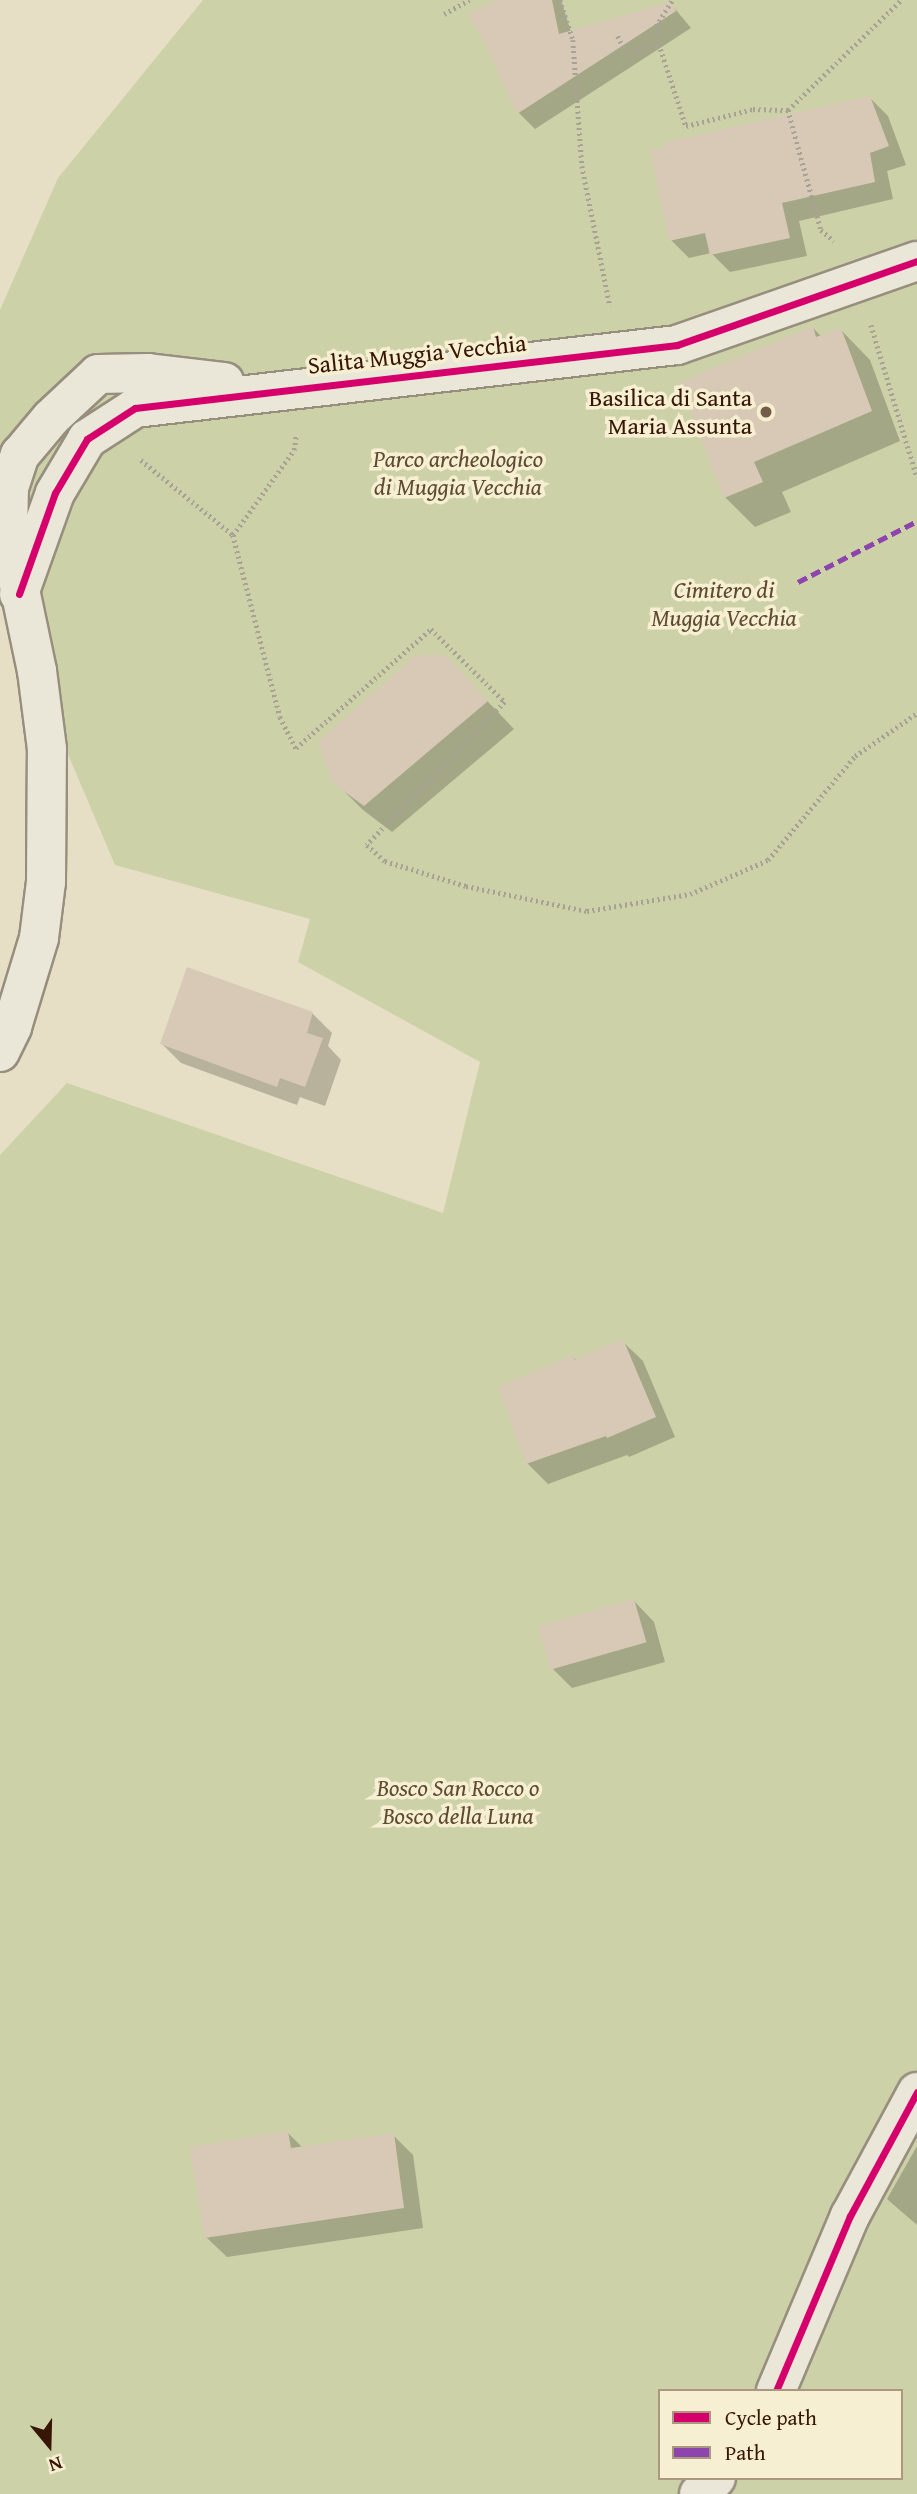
<!DOCTYPE html>
<html>
<head>
<meta charset="utf-8">
<style>
  body { margin:0 }
  #map { position:relative; width:917px; height:2494px; overflow:hidden; background:#e6dfc5; font-family:"Gentium Book Plus",serif }
  div>[style] { position:absolute }
  .green>* { inset:0; background:#cdd1a8 }
  .shadow>* { inset:0; background:#0003 }
  .building>* { inset:0; background:#d7c9b6; transform-origin:0 0 }
  .path>* { height:4.5px; margin-top:-2.25px; transform-origin:0; background:repeating-linear-gradient(90deg,#a8a196 0 2px,transparent 0 5.5px) }
  .roads { filter:drop-shadow(2px 0 #978e7e) drop-shadow(-2px 0 #978e7e) drop-shadow(0 2px #978e7e) drop-shadow(0 -2px #978e7e) }
  .minor>* { height:38px; margin:-19px; padding:0 19px; transform-origin:19px; border-radius:19px; background:#eae7d9 }
  .quiet>* { height:5px; margin-top:-2.5px; transform-origin:0; background:repeating-linear-gradient(90deg,#8e44ad 0 10px,transparent 0 15px) }
  .cycleway>* { height:7px; margin:-3.5px; padding:0 3.5px; transform-origin:3.5px; border-radius:3.5px; background:#d6006c }
  .dots>* { width:19px; height:19px; translate:-50% -50%; box-sizing:border-box; border:4px solid #f7efd1; border-radius:50% }
  span { translate:-50% -50%; white-space:nowrap; text-align:center; line-height:1.15; -webkit-text-stroke:7px #f7efd1; paint-order:stroke }
  .street-label { font-size:24px; color:#371608 }
  .poi-label { font-size:24px; color:#371608 }
  .right { translate:-100% -50%; text-align:right }
  .park-label { font-size:24px; color:#5e4b31; font-style:italic }
  .legend { position:absolute; left:658px; top:2389px; width:245px; height:91px; box-sizing:border-box; background:#f7efd1; border:2px solid #aa9881; margin:0; padding:9px 12px; list-style:none; font-size:21px; color:#371608 }
  .legend li { display:flex; align-items:center; gap:14px; height:35px }
  .legend b { width:35px; border:2px solid #aa9881 }
  .north { position:absolute; left:14px; top:2410px; width:70px; height:70px; -webkit-text-stroke:5px #f7efd1; paint-order:stroke; rotate:161deg; font-size:19px; font-weight:700; line-height:28px; text-align:center; color:#371608 }
  .north::after { content:''; display:block; margin:auto; width:24px; height:32px; background:#371608; clip-path:polygon(50% 0,100% 100%,50% 72%,0 100%) }
</style>
</head>
<body>
<div id="map">
  <div class="green">
    <div style="clip-path:polygon(evenodd,203px 0,917px 0,917px 2494px,0 2494px,0 1155px,67px 1083px,443px 1213px,480px 1062px,298px 962px,310px 919px,115px 865px,0 594px,0 310px,58px 178px,203px 0,660px 2391px,901px 2391px,901px 2478px,660px 2478px,660px 2391px)"></div>
  </div>
  <div class="shadow">
    <div style="clip-path:polygon(500px 0,561px 0,571px 32px,671px 4px,691px 28px,535px 129px,519px 113px,488px 45px)"></div>
    <div style="clip-path:polygon(870px 98px,888px 116px,906px 165px,887px 171px,893px 199px,799px 221px,807px 256px,730px 272px,711px 253px,689px 258px,671px 240px)"></div>
    <div style="clip-path:polygon(813px 328px,822px 337px,841px 330px,870px 360px,900px 441px,782px 492px,791px 512px,755px 527px,725px 497px)"></div>
    <div style="clip-path:polygon(472px 685px,514px 729px,392px 832px,363px 810px,335px 782px)"></div>
    <div style="clip-path:polygon(312px 1013px,332px 1033px,328px 1046px,341px 1060px,325px 1106px,300px 1097px,297px 1105px,181px 1063px,162px 1044px)"></div>
    <div style="clip-path:polygon(622px 1341px,643px 1361px,675px 1437px,629px 1457px,627px 1455px,548px 1484px,527px 1463px,573px 1357px,577px 1361px)"></div>
    <div style="clip-path:polygon(634px 1601px,654px 1622px,665px 1662px,572px 1688px,552px 1668px)"></div>
    <div style="clip-path:polygon(288px 2133px,303px 2148px,393px 2135px,413px 2155px,423px 2228px,227px 2257px,206px 2237px)"></div>
    <div style="clip-path:polygon(917px 2146px,917px 2225px,887px 2199px)"></div>
  </div>
  <div class="building">
    <div style="clip-path:polygon(496px 0,552px 0,559px 34px,671px 2px,676px 11px,517px 114px,486px 45px,468px 14px)"></div>
    <div style="clip-path:polygon(870px 96px,889px 146px,870px 153px,875px 182px,782px 203px,790px 238px,710px 255px,705px 233px,669px 241px,650px 151px,665px 148px,663px 143px)"></div>
    <div style="clip-path:polygon(813px 326px,816px 337px,841px 328px,872px 411px,754px 462px,763px 482px,724px 498px,679px 383px)"></div>
    <div style="clip-path:polygon(416px 655px,445px 655px,488px 701px,364px 806px,333px 783px,318px 742px)"></div>
    <div style="clip-path:polygon(187px 967px,313px 1012px,307px 1033px,323px 1038px,305px 1087px,280px 1078px,277px 1087px,160px 1044px)"></div>
    <div style="clip-path:polygon(623px 1339px,656px 1417px,607px 1438px,606px 1436px,526px 1464px,498px 1387px,573px 1355px,575px 1360px)"></div>
    <div style="left:634px;top:1599px;width:45px;height:100px;rotate:74deg"></div>
    <div style="clip-path:polygon(288px 2131px,291px 2148px,394px 2133px,404px 2208px,205px 2238px,189px 2147px)"></div>
  </div>
  <div class="path">
    <div style="left:560px;top:0;width:42px;rotate:72deg"></div>
    <div style="left:573px;top:40px;width:126px;rotate:85.9deg"></div>
    <div style="left:582px;top:166px;width:143px;rotate:78.7deg"></div>
    <div style="left:444px;top:14px;width:29px;rotate:-29deg"></div>
    <div style="left:618px;top:36px;width:19px;rotate:65deg"></div>
    <div style="left:626px;top:53px;width:34px;rotate:-15deg"></div>
    <div style="left:659px;top:44px;width:18px;rotate:-99deg"></div>
    <div style="left:656px;top:26px;width:31px;rotate:-58deg"></div>
    <div style="left:659px;top:44px;width:86px;rotate:71.8deg"></div>
    <div style="left:686px;top:126px;width:69px;rotate:-14.2deg"></div>
    <div style="left:753px;top:109px;width:35px;rotate:2deg"></div>
    <div style="left:788px;top:110px;width:124px;rotate:74.6deg"></div>
    <div style="left:821px;top:230px;width:17px;rotate:40deg"></div>
    <div style="left:788px;top:110px;width:158px;rotate:-44.2deg"></div>
    <div style="left:871px;top:325px;width:159px;rotate:73.2deg"></div>
    <div style="left:141px;top:460px;width:119px;rotate:39.2deg"></div>
    <div style="left:233px;top:535px;width:188px;rotate:75.5deg"></div>
    <div style="left:280px;top:717px;width:35px;rotate:63deg"></div>
    <div style="left:296px;top:748px;width:180px;rotate:-41.4deg"></div>
    <div style="left:431px;top:629px;width:104px;rotate:44.6deg"></div>
    <div style="left:505px;top:702px;width:199px;rotate:134deg"></div>
    <div style="left:367px;top:845px;width:24px;rotate:42deg"></div>
    <div style="left:385px;top:861px;width:85px;rotate:17.2deg"></div>
    <div style="left:466px;top:886px;width:124px;rotate:11.7deg"></div>
    <div style="left:587px;top:911px;width:104px;rotate:-9.4deg"></div>
    <div style="left:690px;top:894px;width:85px;rotate:-23.6deg"></div>
    <div style="left:768px;top:860px;width:136px;rotate:-50.1deg"></div>
    <div style="left:855px;top:756px;width:75px;rotate:-34.7deg"></div>
    <div style="left:233px;top:535px;width:105px;rotate:-54.3deg"></div>
    <div style="left:294px;top:450px;width:15px;rotate:-82deg"></div>
  </div>
  <div class="roads">
    <div class="minor">
      <div style="left:19px;top:594px;width:107px;rotate:-70.4deg"></div>
      <div style="left:55px;top:493px;width:63px;rotate:-59.3deg"></div>
      <div style="left:87px;top:439px;width:57px;rotate:-32.9deg"></div>
      <div style="left:135px;top:408px;width:546px;rotate:-6.63deg"></div>
      <div style="left:677px;top:345px;width:254px;rotate:-19.3deg"></div>
      <div style="left:0;top:1052px;width:28px;rotate:-64deg"></div>
      <div style="left:12px;top:1027px;width:93px;rotate:-73.1deg"></div>
      <div style="left:39px;top:938px;width:56px;rotate:-82.9deg"></div>
      <div style="left:46px;top:882px;width:133px;rotate:-89.6deg"></div>
      <div style="left:47px;top:749px;width:79px;rotate:-97.3deg"></div>
      <div style="left:37px;top:671px;width:142px;rotate:-101.8deg"></div>
      <div style="left:8px;top:532px;width:44px;rotate:-88.7deg"></div>
      <div style="left:9px;top:488px;width:35px;rotate:-72deg"></div>
      <div style="left:20px;top:455px;width:48px;rotate:-50deg"></div>
      <div style="left:51px;top:418px;width:64px;rotate:-43.1deg"></div>
      <div style="left:98px;top:374px;width:50px;rotate:-1.1deg"></div>
      <div style="left:148px;top:373px;width:77px;rotate:6.8deg"></div>
      <div style="left:776px;top:2391px;width:190px;rotate:-67.1deg"></div>
      <div style="left:850px;top:2216px;width:141px;rotate:-61.6deg"></div>
      <div style="left:699px;top:2494px;width:23px;rotate:-43deg"></div>
    </div>
  </div>
  <div class="quiet">
    <div style="left:798px;top:582px;width:134px;rotate:-27.1deg"></div>
  </div>
  <div class="cycleway">
    <div style="left:19px;top:594px;width:107px;rotate:-70.4deg"></div>
    <div style="left:55px;top:493px;width:63px;rotate:-59.3deg"></div>
    <div style="left:87px;top:439px;width:57px;rotate:-32.9deg"></div>
    <div style="left:135px;top:408px;width:546px;rotate:-6.63deg"></div>
    <div style="left:677px;top:345px;width:254px;rotate:-19.3deg"></div>
    <div style="left:776px;top:2391px;width:190px;rotate:-67.1deg"></div>
    <div style="left:850px;top:2216px;width:141px;rotate:-61.6deg"></div>
  </div>
  <div class="dots">
    <div style="left:766px;top:412px;background:#745c4a"></div>
  </div>
  <div class="street-label">
    <span style="left:417px;top:354px;rotate:-6deg">Salita Muggia Vecchia</span>
  </div>
  <div class="poi-label">
    <span class="right" style="left:752px;top:412px">Basilica di Santa<br>Maria Assunta</span>
  </div>
  <div class="park-label">
    <span style="left:458px;top:473px">Parco archeologico<br>di Muggia Vecchia</span>
    <span style="left:724px;top:604px">Cimitero di<br>Muggia Vecchia</span>
    <span style="left:458px;top:1802px">Bosco San Rocco o<br>Bosco della Luna</span>
  </div>
  <ul class="legend">
  <li><b style="height:9px;background:#d6006c"></b>Cycle path</li>
  <li><b style="height:9px;background:#8e44ad"></b>Path</li>
  </ul>
  <div class="north">N</div>
</div>
</body>
</html>
